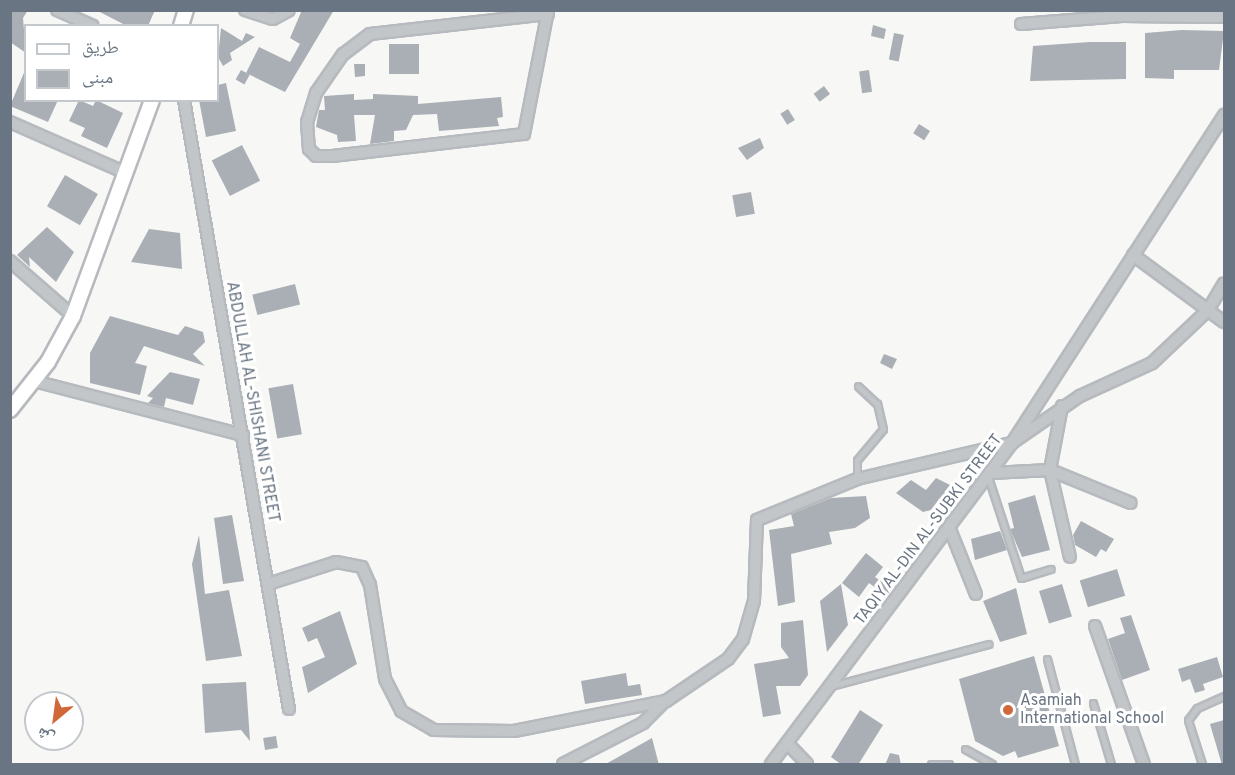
<!DOCTYPE html>
<html>
<head>
<meta charset="utf-8">
<style>
  body { margin:0 }
  #map { position:relative; width:1235px; height:775px; overflow:hidden; background:#f7f7f5; font-family:Overpass,"Noto Naskh Arabic",sans-serif }
  div>[style] { position:absolute }
  .building>* { inset:0; background:#a9afb4; transform-origin:0 0 }
  .roads { filter:drop-shadow(2px 0 #b6babe) drop-shadow(-2px 0 #b6babe) drop-shadow(0 2px #b6babe) drop-shadow(0 -2px #b6babe) }
  .lane>* { height:5px; margin:-2.5px; padding:0 2.5px; transform-origin:2.5px; border-radius:2.5px; background:#c3c6c9 }
  .street>* { height:10px; margin:-5px; padding:0 5px; transform-origin:5px; border-radius:5px; background:#c3c6c9 }
  .secondary>* { height:14px; margin:-7px; padding:0 7px; transform-origin:7px; border-radius:7px; background:#fff }
  .dots>* { width:16px; height:16px; translate:-50% -50%; box-sizing:border-box; border:3px solid #fff; border-radius:50% }
  span { translate:-50% -50%; white-space:nowrap; text-align:center; line-height:1.15; -webkit-text-stroke:6px #fff; paint-order:stroke }
  .street-label { font-size:16px; color:#697582 }
  .poi-label { font-size:16px; color:#697582 }
  .left { translate:0 -50%; text-align:left }
  .frame { position:absolute; inset:0; border:12px solid #697582; pointer-events:none }
  .legend { position:absolute; left:24px; top:24px; width:195px; height:78px; box-sizing:border-box; background:#fff; border:2px solid #c3c8cd; margin:0; padding:8px 10px; list-style:none; font-size:18px; color:#697582 }
  .legend li { display:flex; align-items:center; gap:12px; height:30px }
  .legend b { width:30px; border:2px solid #c3c8cd }
  .north { position:absolute; left:24px; top:691px; width:60px; height:60px; box-sizing:border-box; background:#fff; border:2px solid #c3c8cd; border-radius:50%; rotate:209deg; font-size:16px; font-weight:700; line-height:24px; text-align:center; color:#697582 }
  .north::after { content:''; display:block; margin:auto; width:21px; height:27px; background:#d1683a; clip-path:polygon(50% 0,100% 100%,50% 72%,0 100%) }
</style>
</head>
<body>
<div id="map">
  <div class="building">
    <div style="clip-path:polygon(10px 10px,28px 10px,23px 18px,26px 53px,10px 42px)"></div>
    <div style="clip-path:polygon(96px 10px,155px 10px,148px 26px,127px 26px)"></div>
    <div style="clip-path:polygon(302px 10px,334px 10px,285px 92px,246px 73px,259px 47px,290px 62px,300px 44px,290px 38px)"></div>
    <div style="clip-path:polygon(873px 25px,886px 29px,884px 39px,871px 36px)"></div>
    <div style="clip-path:polygon(221px 28px,242px 41px,246px 33px,255px 37px,230px 53px,232px 60px,223px 66px,218px 57px)"></div>
    <div style="clip-path:polygon(1182px 30px,1224px 31px,1219px 70px,1174px 70px,1174px 79px,1145px 78px,1145px 33px)"></div>
    <div style="left:894px;top:33px;width:10px;height:27px;rotate:11deg"></div>
    <div style="clip-path:polygon(1090px 42px,1126px 42px,1126px 79px,1030px 81px,1033px 46px)"></div>
    <div style="left:389px;top:44px;width:30px;height:30px"></div>
    <div style="clip-path:polygon(354px 64px,365px 64px,365px 76px,355px 77px)"></div>
    <div style="clip-path:polygon(26px 68px,26px 100px,58px 100px,48px 122px,10px 106px)"></div>
    <div style="left:241px;top:70px;width:10px;height:11px;rotate:29deg"></div>
    <div style="left:869px;top:70px;width:22px;height:10px;rotate:82deg"></div>
    <div style="clip-path:polygon(226px 83px,236px 131px,206px 137px,199px 100px,218px 100px,218px 85px)"></div>
    <div style="left:824px;top:86px;width:10px;height:13px;rotate:53deg"></div>
    <div style="clip-path:polygon(354px 94px,354px 100px,373px 99px,373px 94px,418px 96px,418px 104px,501px 97px,503px 117px,497px 118px,499px 126px,439px 131px,437px 114px,413px 115px,406px 130px,394px 131px,394px 141px,370px 144px,375px 115px,354px 115px,356px 141px,338px 142px,337px 135px,316px 127px,319px 110px,325px 110px,324px 96px)"></div>
    <div style="clip-path:polygon(79px 100px,93px 106px,96px 100px,123px 113px,107px 148px,81px 136px,85px 128px,69px 121px)"></div>
    <div style="left:788px;top:109px;width:13px;height:9px;rotate:58deg"></div>
    <div style="left:919px;top:124px;width:13px;height:11px;rotate:32deg"></div>
    <div style="clip-path:polygon(760px 138px,764px 148px,747px 160px,738px 148px)"></div>
    <div style="left:242px;top:145px;width:40px;height:34px;rotate:63deg"></div>
    <div style="left:65px;top:175px;width:38px;height:36px;rotate:30deg"></div>
    <div style="left:751px;top:192px;width:22px;height:19px;rotate:80deg"></div>
    <div style="clip-path:polygon(47px 227px,74px 252px,56px 282px,29px 257px,30px 267px,17px 255px)"></div>
    <div style="clip-path:polygon(149px 229px,180px 233px,182px 269px,131px 262px)"></div>
    <div style="left:295px;top:284px;width:21px;height:44px;rotate:76deg"></div>
    <div style="clip-path:polygon(110px 316px,178px 335px,185px 326px,203px 332px,205px 342px,193px 354px,205px 366px,144px 346px,135px 363px,147px 366px,140px 395px,90px 383px,90px 353px)"></div>
    <div style="clip-path:polygon(884px 354px,897px 359px,892px 369px,880px 363px)"></div>
    <div style="clip-path:polygon(170px 372px,200px 379px,193px 405px,166px 398px,164px 407px,148px 403px,153px 398px,147px 396px)"></div>
    <div style="left:293px;top:384px;width:51px;height:25px;rotate:80deg"></div>
    <div style="clip-path:polygon(936px 478px,952px 486px,931px 510px,923px 512px,896px 493px,911px 480px,926px 490px)"></div>
    <div style="clip-path:polygon(1035px 495px,1050px 550px,1022px 557px,1010px 529px,1014px 528px,1008px 503px)"></div>
    <div style="clip-path:polygon(866px 496px,870px 518px,855px 528px,829px 532px,832px 544px,791px 554px,795px 602px,778px 606px,769px 530px,794px 526px,791px 514px,831px 498px)"></div>
    <div style="clip-path:polygon(232px 515px,244px 581px,223px 584px,214px 518px)"></div>
    <div style="clip-path:polygon(1081px 521px,1114px 539px,1106px 552px,1101px 549px,1096px 557px,1075px 545px,1073px 535px)"></div>
    <div style="clip-path:polygon(1000px 531px,1007px 550px,975px 560px,971px 539px)"></div>
    <div style="clip-path:polygon(199px 535px,205px 594px,229px 590px,242px 656px,206px 661px,192px 564px)"></div>
    <div style="clip-path:polygon(866px 553px,883px 567px,875px 577px,892px 589px,887px 596px,869px 583px,859px 597px,842px 583px)"></div>
    <div style="left:1117px;top:569px;width:28px;height:39px;rotate:73deg"></div>
    <div style="clip-path:polygon(841px 584px,848px 625px,827px 652px,820px 601px)"></div>
    <div style="left:1062px;top:584px;width:34px;height:24px;rotate:73deg"></div>
    <div style="clip-path:polygon(1016px 588px,1027px 634px,1000px 642px,983px 601px)"></div>
    <div style="clip-path:polygon(340px 611px,357px 664px,308px 693px,302px 667px,325px 657px,317px 638px,308px 642px,302px 628px)"></div>
    <div style="clip-path:polygon(1131px 615px,1150px 670px,1122px 680px,1108px 639px,1125px 633px,1120px 618px)"></div>
    <div style="clip-path:polygon(803px 620px,808px 675px,800px 686px,776px 686px,781px 714px,763px 717px,754px 664px,789px 658px,781px 647px,781px 623px)"></div>
    <div style="clip-path:polygon(1034px 656px,1059px 746px,1018px 758px,1015px 751px,1003px 756px,975px 741px,959px 679px)"></div>
    <div style="clip-path:polygon(1217px 657px,1223px 677px,1203px 684px,1205px 690px,1195px 693px,1190px 679px,1182px 682px,1178px 669px)"></div>
    <div style="clip-path:polygon(626px 673px,628px 686px,640px 684px,642px 695px,585px 704px,581px 681px)"></div>
    <div style="clip-path:polygon(246px 682px,250px 741px,241px 730px,205px 733px,202px 684px)"></div>
    <div style="clip-path:polygon(860px 710px,883px 725px,858px 765px,842px 765px,831px 757px)"></div>
    <div style="clip-path:polygon(1224px 720px,1224px 764px,1222px 765px,1210px 724px)"></div>
    <div style="left:276px;top:736px;width:12px;height:13px;rotate:81deg"></div>
    <div style="clip-path:polygon(652px 738px,659px 765px,604px 765px)"></div>
    <div style="clip-path:polygon(890px 753px,899px 755px,901px 765px,885px 765px)"></div>
  </div>
  <div class="roads">
    <div class="lane">
      <div style="left:988px;top:477px;width:106px;rotate:71.9deg"></div>
      <div style="left:1021px;top:578px;width:31px;rotate:-17deg"></div>
      <div style="left:857px;top:479px;width:19px;rotate:-90deg"></div>
      <div style="left:857px;top:460px;width:40px;rotate:-50deg"></div>
      <div style="left:883px;top:429px;width:26px;rotate:-103deg"></div>
      <div style="left:877px;top:404px;width:26px;rotate:-137deg"></div>
      <div style="left:1047px;top:659px;width:109px;rotate:75.1deg"></div>
      <div style="left:831px;top:686px;width:163px;rotate:-14.9deg"></div>
      <div style="left:1093px;top:703px;width:64px;rotate:73.6deg"></div>
      <div style="left:965px;top:749px;width:31px;rotate:29deg"></div>
      <div style="left:931px;top:764px;width:18px"></div>
      <div style="left:1202px;top:764px;width:46px;rotate:-107.7deg"></div>
      <div style="left:1188px;top:720px;width:15px;rotate:-53deg"></div>
      <div style="left:1197px;top:708px;width:30px;rotate:-24deg"></div>
    </div>
    <div class="street">
      <div style="left:57px;top:10px;width:39px;rotate:24deg"></div>
      <div style="left:245px;top:10px;width:29px;rotate:18deg"></div>
      <div style="left:273px;top:19px;width:18px;rotate:-29deg"></div>
      <div style="left:548px;top:14px;width:179px;rotate:173.6deg"></div>
      <div style="left:370px;top:34px;width:34px;rotate:143deg"></div>
      <div style="left:343px;top:54px;width:47px;rotate:124.7deg"></div>
      <div style="left:316px;top:93px;width:30px;rotate:107deg"></div>
      <div style="left:307px;top:122px;width:27px;rotate:86deg"></div>
      <div style="left:309px;top:149px;width:10px;rotate:45deg"></div>
      <div style="left:316px;top:156px;width:17px"></div>
      <div style="left:333px;top:156px;width:192px;rotate:-6.6deg"></div>
      <div style="left:524px;top:134px;width:126px;rotate:-79deg"></div>
      <div style="left:1021px;top:24px;width:101px;rotate:-4.5deg"></div>
      <div style="left:1122px;top:16px;width:102px;rotate:0.6deg"></div>
      <div style="left:184px;top:100px;width:618px;rotate:80.22deg"></div>
      <div style="left:10px;top:122px;width:127px;rotate:23.7deg"></div>
      <div style="left:1133px;top:255px;width:113px;rotate:36.4deg"></div>
      <div style="left:10px;top:261px;width:84px;rotate:41.1deg"></div>
      <div style="left:34px;top:381px;width:216px;rotate:14.5deg"></div>
      <div style="left:1062px;top:406px;width:65px;rotate:100.6deg"></div>
      <div style="left:1050px;top:470px;width:89px;rotate:77.1deg"></div>
      <div style="left:991px;top:473px;width:59px;rotate:-2.9deg"></div>
      <div style="left:1050px;top:470px;width:87px;rotate:22.2deg"></div>
      <div style="left:949px;top:527px;width:72px;rotate:68.1deg"></div>
      <div style="left:268px;top:584px;width:71px;rotate:-17.9deg"></div>
      <div style="left:336px;top:562px;width:26px;rotate:11deg"></div>
      <div style="left:362px;top:567px;width:20px;rotate:66deg"></div>
      <div style="left:370px;top:585px;width:95px;rotate:80.9deg"></div>
      <div style="left:385px;top:679px;width:36px;rotate:63deg"></div>
      <div style="left:401px;top:711px;width:38px;rotate:30deg"></div>
      <div style="left:434px;top:730px;width:80px;rotate:0.7deg"></div>
      <div style="left:514px;top:731px;width:155px;rotate:-11.2deg"></div>
      <div style="left:666px;top:701px;width:75px;rotate:-34.1deg"></div>
      <div style="left:728px;top:659px;width:25px;rotate:-53deg"></div>
      <div style="left:743px;top:639px;width:40px;rotate:-74deg"></div>
      <div style="left:754px;top:601px;width:81px;rotate:-87.9deg"></div>
      <div style="left:757px;top:520px;width:108px;rotate:-22.3deg"></div>
      <div style="left:857px;top:479px;width:159px;rotate:-13.1deg"></div>
      <div style="left:1012px;top:443px;width:391px;rotate:-57.1deg"></div>
      <div style="left:1095px;top:626px;width:146px;rotate:70.5deg"></div>
      <div style="left:787px;top:743px;width:29px;rotate:46deg"></div>
      <div style="left:563px;top:764px;width:90px;rotate:-27.1deg"></div>
      <div style="left:643px;top:723px;width:31px;rotate:-45deg"></div>
      <div style="left:771px;top:764px;width:401px;rotate:-53.1deg"></div>
      <div style="left:1012px;top:443px;width:83px;rotate:-34.7deg"></div>
      <div style="left:1080px;top:396px;width:79px;rotate:-24.6deg"></div>
      <div style="left:1152px;top:363px;width:77px;rotate:-43.4deg"></div>
      <div style="left:1208px;top:310px;width:31px;rotate:-59deg"></div>
    </div>
    <div class="secondary">
      <div style="left:181px;top:26px;width:17px;rotate:-73deg"></div>
      <div style="left:10px;top:410px;width:61px;rotate:-51.6deg"></div>
      <div style="left:48px;top:362px;width:52px;rotate:-61.5deg"></div>
      <div style="left:73px;top:316px;width:230px;rotate:-69.9deg"></div>
    </div>
  </div>
  <div class="dots">
    <div style="left:1008px;top:710px;background:#d1683a"></div>
  </div>
  <div class="street-label">
    <span style="left:252px;top:402px;rotate:80deg">ABDULLAH AL-SHISHANI STREET</span>
    <span style="left:929px;top:530px;rotate:-53deg">TAQIY AL-DIN AL-SUBKI STREET</span>
  </div>
  <div class="poi-label">
    <span class="left" style="left:1020px;top:710px">Asamiah<br>International School</span>
  </div>
  <div class="frame"></div>
  <ul class="legend">
  <li><b style="height:8px;background:#fff"></b>طريق</li>
  <li><b style="height:16px;background:#a9afb4"></b>مبنى</li>
  </ul>
  <div class="north">ش</div>
</div>
</body>
</html>
